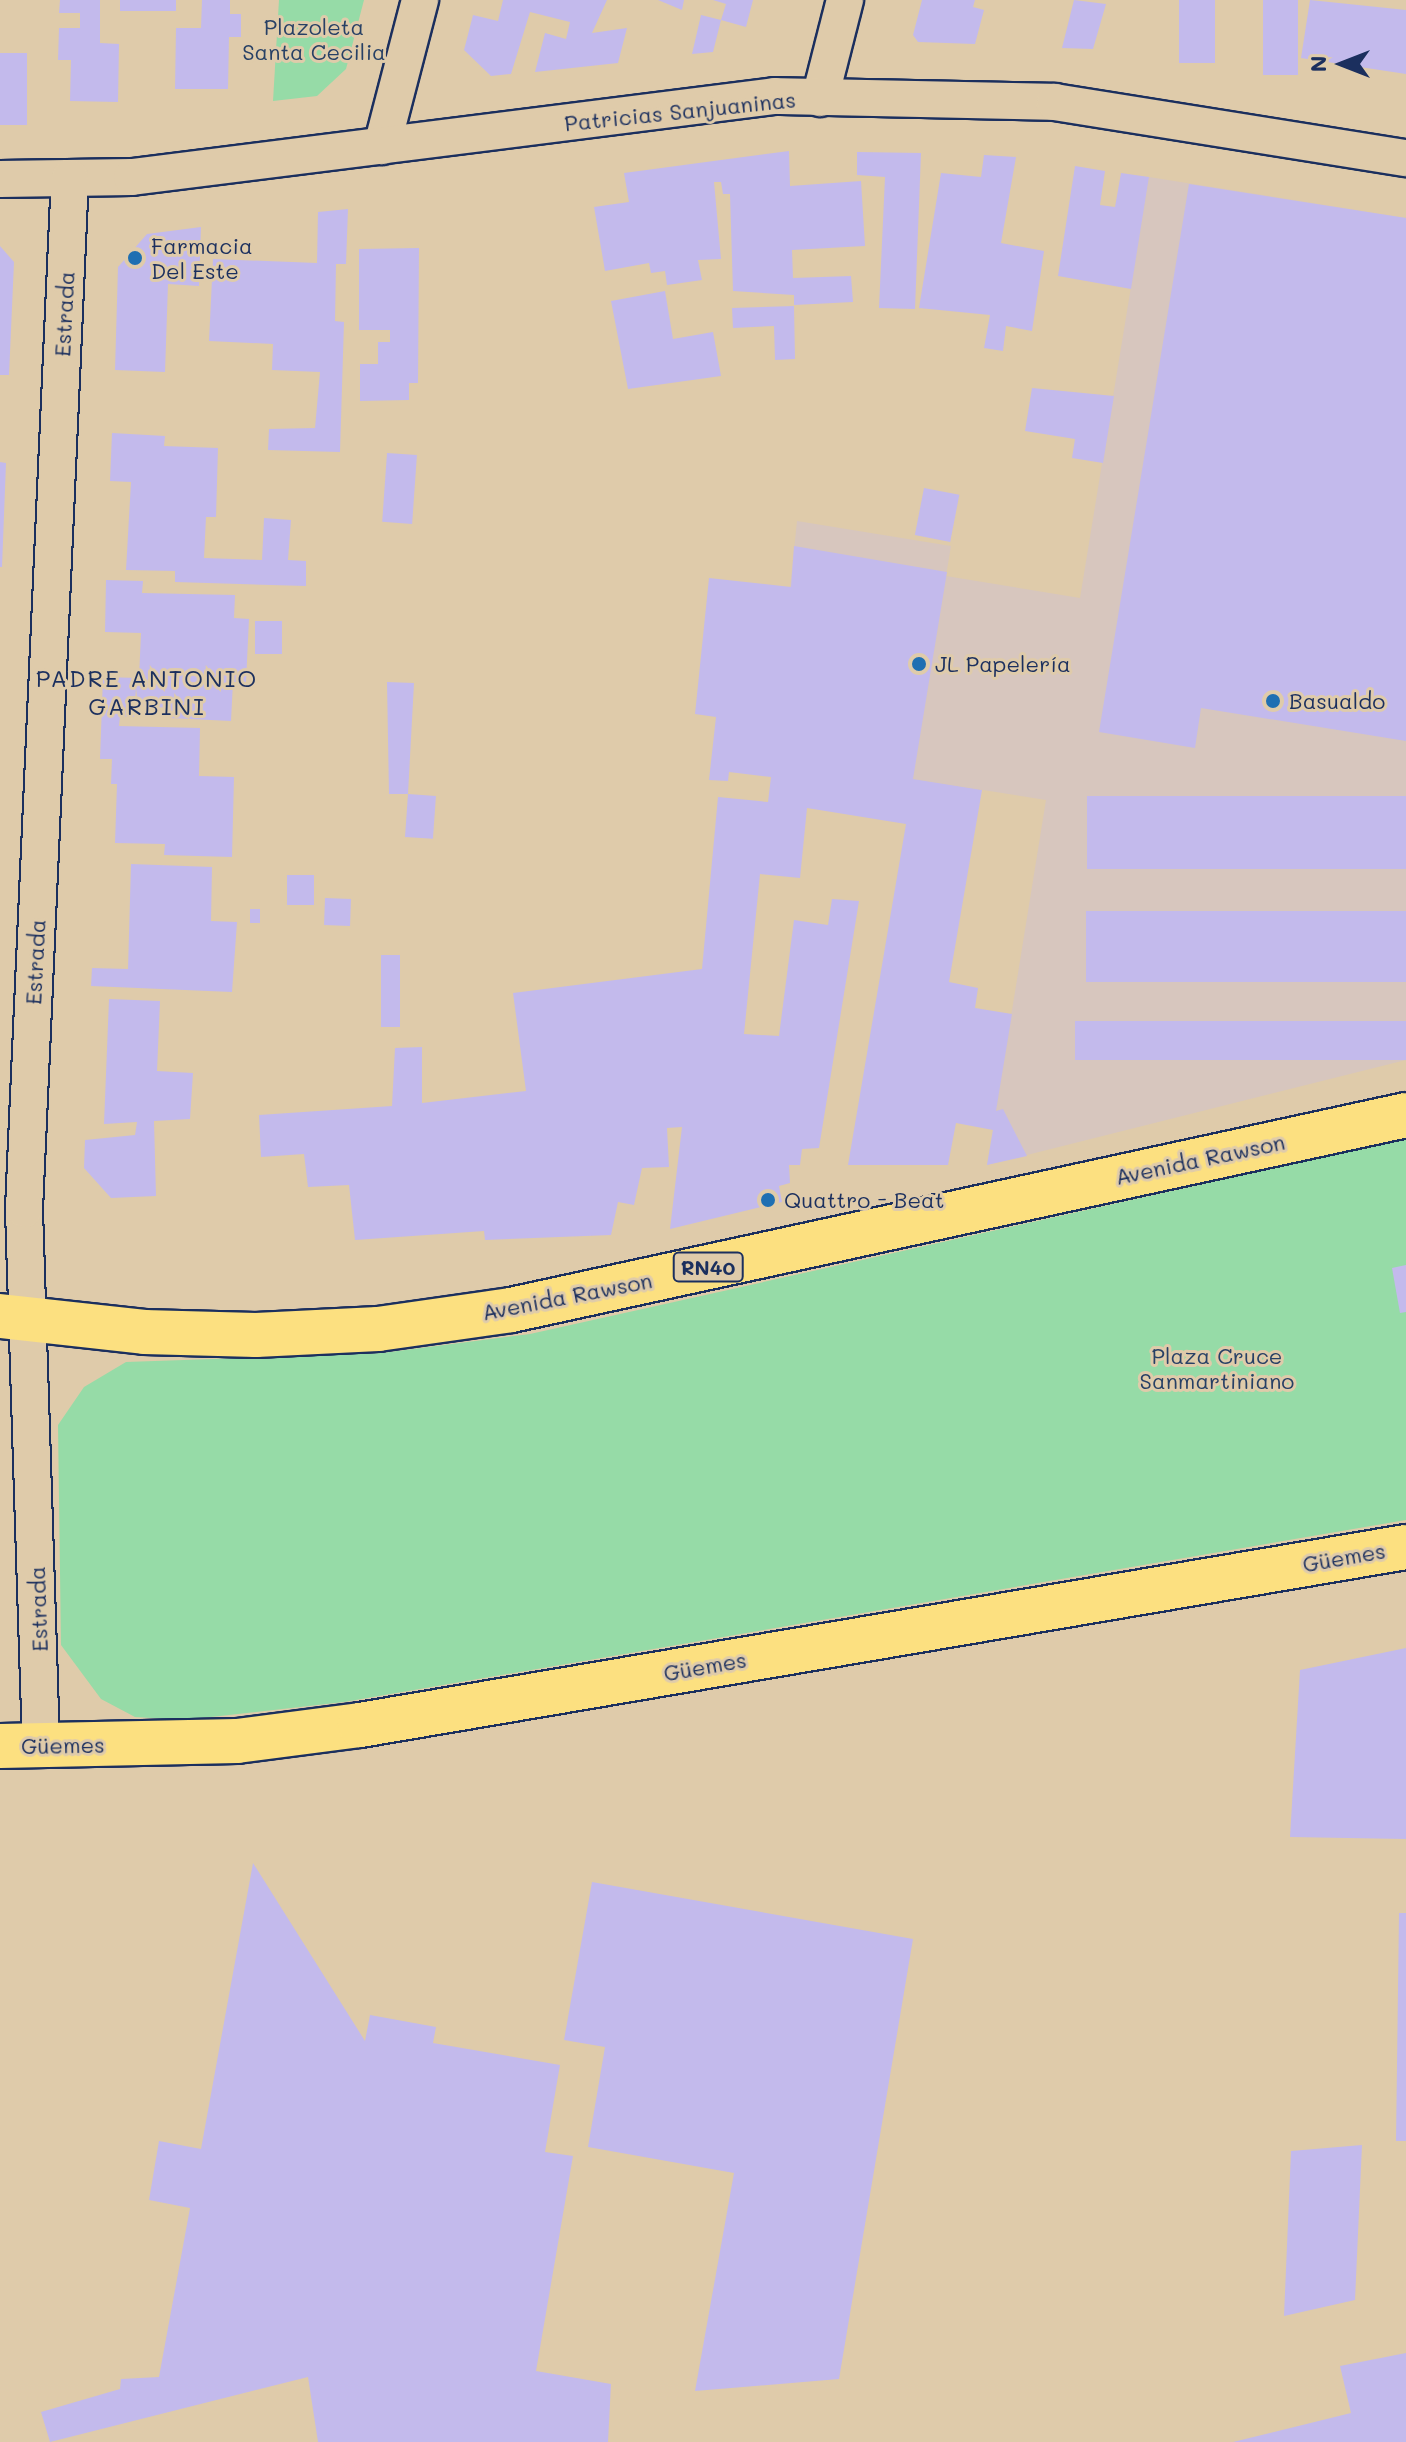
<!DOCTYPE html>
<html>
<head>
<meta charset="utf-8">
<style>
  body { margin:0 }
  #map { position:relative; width:1406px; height:2442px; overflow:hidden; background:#dfcbaa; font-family:Mali,sans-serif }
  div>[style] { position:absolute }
  .built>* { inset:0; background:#d7c6be }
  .green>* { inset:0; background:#96dba7 }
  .building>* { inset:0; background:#c3baec; transform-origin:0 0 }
  .roads { filter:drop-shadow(2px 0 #1b2f5e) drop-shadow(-2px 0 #1b2f5e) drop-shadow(0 2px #1b2f5e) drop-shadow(0 -2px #1b2f5e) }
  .minor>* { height:36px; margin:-18px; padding:0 18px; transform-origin:18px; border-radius:18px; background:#dfcbaa }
  .primary>* { height:44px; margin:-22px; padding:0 22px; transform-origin:22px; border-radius:22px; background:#fce080 }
  .dots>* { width:22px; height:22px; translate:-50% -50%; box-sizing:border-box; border:4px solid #dfcbaa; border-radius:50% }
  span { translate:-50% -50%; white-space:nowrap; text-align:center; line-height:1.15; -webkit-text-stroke:6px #dfcbaa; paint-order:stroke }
  .shield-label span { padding:2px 6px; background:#dfcbaa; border:2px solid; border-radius:6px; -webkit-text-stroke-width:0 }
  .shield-label { font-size:20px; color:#1b2f5e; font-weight:700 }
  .park-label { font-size:22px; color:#274065 }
  .street-label { font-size:22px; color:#1b2f5e }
  .poi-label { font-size:22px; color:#1b2f5e }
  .left { translate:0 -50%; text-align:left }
  .neighbourhood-label { font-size:24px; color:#1b2f5e; letter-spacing:2px }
  .north { position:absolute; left:1302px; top:24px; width:80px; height:80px; -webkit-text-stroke:6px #dfcbaa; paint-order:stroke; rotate:270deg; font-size:22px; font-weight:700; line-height:32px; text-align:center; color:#1b2f5e }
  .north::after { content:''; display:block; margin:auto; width:28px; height:36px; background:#1b2f5e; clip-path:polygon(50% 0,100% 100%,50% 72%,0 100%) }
</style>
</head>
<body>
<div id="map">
  <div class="built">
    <div style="clip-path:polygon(1149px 177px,1406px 218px,1406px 1060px,987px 1165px,1046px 800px,913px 779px,783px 655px,797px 521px,951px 546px,946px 576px,1080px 598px)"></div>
  </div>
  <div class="green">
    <div style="clip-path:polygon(279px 0,364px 0,346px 69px,317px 96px,273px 101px)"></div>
    <div style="clip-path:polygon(1406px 1139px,1406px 1520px,344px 1702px,184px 1720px,135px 1717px,101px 1699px,61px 1645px,58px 1425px,84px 1387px,126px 1362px,382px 1353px,530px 1334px)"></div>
  </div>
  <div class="building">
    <div style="clip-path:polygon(60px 0,100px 0,100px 43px,119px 44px,118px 102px,70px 101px,71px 60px,58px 60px,59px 28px,80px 28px,80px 13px,59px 13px)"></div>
    <div style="left:120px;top:0;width:56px;height:11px"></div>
    <div style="clip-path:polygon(202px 0,230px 0,230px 14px,241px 14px,241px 37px,229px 37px,228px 89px,175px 89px,176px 28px,201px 28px)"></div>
    <div style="clip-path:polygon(503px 0,607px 0,592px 33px,627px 28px,618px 63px,535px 72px,545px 33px,566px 39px,570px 22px,530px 12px,511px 74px,491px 76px,464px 50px,473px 15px,498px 21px)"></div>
    <div style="clip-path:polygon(658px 0,684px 0,682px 10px)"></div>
    <div style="clip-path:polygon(713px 0,753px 0,746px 27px,721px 20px,726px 4px)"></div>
    <div style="clip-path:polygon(922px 0,975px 0,973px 7px,984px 10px,975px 44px,918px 42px,913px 35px)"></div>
    <div style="clip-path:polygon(1074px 0,1106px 4px,1093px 49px,1062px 48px)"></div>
    <div style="left:1179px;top:0;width:36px;height:63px"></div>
    <div style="left:1263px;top:0;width:35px;height:75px"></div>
    <div style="clip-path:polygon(1310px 0,1406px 10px,1406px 74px,1301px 58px)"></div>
    <div style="clip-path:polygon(701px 15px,721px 20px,713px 52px,692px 54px)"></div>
    <div style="left:27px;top:53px;width:72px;height:27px;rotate:90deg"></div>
    <div style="clip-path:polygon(789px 151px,790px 186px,861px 181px,865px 246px,792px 250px,793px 278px,851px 276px,853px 302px,794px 305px,794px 295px,733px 291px,730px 194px,723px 194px,721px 182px,714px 182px,721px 259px,698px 260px,702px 280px,667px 285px,665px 271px,651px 273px,649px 263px,605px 271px,594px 207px,629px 202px,624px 173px)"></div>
    <div style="clip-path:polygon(857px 152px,921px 153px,915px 309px,879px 308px,885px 177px,857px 175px)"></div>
    <div style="clip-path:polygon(984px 155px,1016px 157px,1001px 243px,1044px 251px,1032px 331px,1006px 326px,1003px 351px,984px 348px,990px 315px,919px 308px,941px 173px,981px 177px)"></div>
    <div style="clip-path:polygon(1075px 166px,1105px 171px,1100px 205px,1115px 207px,1121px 173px,1149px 177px,1131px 289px,1058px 276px)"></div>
    <div style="clip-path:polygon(1189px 184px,1406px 218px,1406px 741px,1201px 708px,1195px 748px,1099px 732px)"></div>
    <div style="clip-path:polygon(348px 209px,346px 264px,336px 264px,335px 321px,344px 322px,340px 452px,268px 450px,269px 429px,315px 428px,320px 372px,272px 370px,273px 344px,209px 341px,213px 259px,317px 263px,318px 212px)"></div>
    <div style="clip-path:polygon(201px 227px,199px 286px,168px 284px,165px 372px,115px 370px,118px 267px,147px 234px)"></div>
    <div style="clip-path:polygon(0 246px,14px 262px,9px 375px,0 375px)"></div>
    <div style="clip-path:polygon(419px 248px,418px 383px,409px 383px,409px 400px,360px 401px,360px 364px,378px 364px,378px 342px,390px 342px,390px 330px,359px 330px,359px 249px)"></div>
    <div style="clip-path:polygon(665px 291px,673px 339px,713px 332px,721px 376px,628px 389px,611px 301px)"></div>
    <div style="clip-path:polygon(794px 306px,795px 359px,775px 360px,774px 326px,733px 328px,732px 308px)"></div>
    <div style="clip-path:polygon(1032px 388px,1114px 396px,1103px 463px,1072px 458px,1075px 439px,1025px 431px)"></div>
    <div style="clip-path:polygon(112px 433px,165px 436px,164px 446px,218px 448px,216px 517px,206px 517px,204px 558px,262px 560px,264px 518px,291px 520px,288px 560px,306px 561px,306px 586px,175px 582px,175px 571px,126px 570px,131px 482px,110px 481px)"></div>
    <div style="left:387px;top:453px;width:30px;height:69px;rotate:4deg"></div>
    <div style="clip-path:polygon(0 462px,6px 463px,2px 567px,0 567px)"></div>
    <div style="left:924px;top:488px;width:36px;height:48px;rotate:11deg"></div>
    <div style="clip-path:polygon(794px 546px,947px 572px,913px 779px,982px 790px,949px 982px,978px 988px,975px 1008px,1012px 1014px,996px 1111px,1003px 1109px,1027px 1156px,987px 1165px,993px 1130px,956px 1123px,948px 1165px,848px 1165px,906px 824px,807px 808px,800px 878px,760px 874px,744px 1034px,779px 1036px,794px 920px,828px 925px,832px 899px,859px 901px,819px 1148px,802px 1149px,800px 1165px,789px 1165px,790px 1183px,779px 1186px,782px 1202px,670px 1229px,682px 1127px,667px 1128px,669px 1167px,642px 1168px,634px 1205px,618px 1202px,611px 1235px,485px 1240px,484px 1231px,355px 1240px,349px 1185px,308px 1187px,304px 1154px,261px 1157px,259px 1115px,392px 1106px,395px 1048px,422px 1047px,422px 1103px,526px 1091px,513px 993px,702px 969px,718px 797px,768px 802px,771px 777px,729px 772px,728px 781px,709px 780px,716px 717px,695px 714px,709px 578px,791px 587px)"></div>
    <div style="clip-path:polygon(106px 580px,143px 581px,142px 593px,235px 595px,234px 618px,249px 619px,246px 682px,233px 682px,231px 721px,170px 718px,171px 708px,138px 706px,136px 688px,134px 717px,120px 716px,119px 726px,200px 728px,199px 776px,234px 777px,232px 857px,164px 855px,165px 844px,115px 843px,117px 784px,111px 784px,112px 759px,100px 759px,103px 677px,139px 678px,141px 633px,105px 632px)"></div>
    <div style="left:255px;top:621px;width:27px;height:33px"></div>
    <div style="clip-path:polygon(387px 682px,414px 683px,408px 794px,389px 794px)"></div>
    <div style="left:408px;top:794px;width:28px;height:43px;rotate:4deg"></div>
    <div style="left:1406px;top:796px;width:73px;height:319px;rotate:90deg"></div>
    <div style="clip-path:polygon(131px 864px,212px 867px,211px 921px,237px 922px,232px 992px,91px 986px,92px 968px,128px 969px)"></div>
    <div style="left:287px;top:875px;width:27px;height:30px"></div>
    <div style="left:325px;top:898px;width:26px;height:27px;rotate:2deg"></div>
    <div style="left:250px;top:909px;width:10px;height:14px"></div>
    <div style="left:1406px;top:911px;width:71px;height:320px;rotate:90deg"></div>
    <div style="left:381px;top:955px;width:19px;height:72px"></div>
    <div style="clip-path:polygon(109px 999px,160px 1001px,157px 1071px,193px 1073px,190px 1119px,154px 1121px,156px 1196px,111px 1198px,84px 1168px,85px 1140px,135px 1135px,137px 1122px,104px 1124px)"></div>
    <div style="left:1406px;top:1021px;width:39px;height:331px;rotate:90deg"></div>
    <div style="clip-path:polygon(1406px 1265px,1406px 1312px,1400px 1313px,1392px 1268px)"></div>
    <div style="clip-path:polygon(1406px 1648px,1406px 1839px,1290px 1837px,1300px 1670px)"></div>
    <div style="clip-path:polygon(253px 1863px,365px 2041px,370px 2015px,436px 2027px,433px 2043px,560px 2065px,545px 2152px,573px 2156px,536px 2371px,611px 2384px,608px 2442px,318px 2442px,308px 2377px,50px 2442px,41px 2412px,120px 2389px,121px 2379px,159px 2377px,190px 2208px,149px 2200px,159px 2141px,201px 2149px)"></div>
    <div style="clip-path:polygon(592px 1882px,913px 1939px,839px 2379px,695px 2391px,734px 2173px,588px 2147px,605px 2047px,564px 2040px)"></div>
    <div style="clip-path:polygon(1399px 1913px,1406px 1913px,1406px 2141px,1396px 2141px)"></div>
    <div style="clip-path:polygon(1362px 2145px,1355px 2300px,1284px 2316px,1291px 2151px)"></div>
    <div style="clip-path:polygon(1406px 2353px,1406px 2442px,1233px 2442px,1351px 2413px,1340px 2366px)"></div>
  </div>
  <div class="roads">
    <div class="minor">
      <div style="left:820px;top:98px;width:101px;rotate:-75.7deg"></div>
      <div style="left:382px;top:146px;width:151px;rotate:-75.4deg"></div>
      <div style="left:0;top:179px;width:132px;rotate:-0.9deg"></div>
      <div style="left:132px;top:177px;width:648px;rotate:-7.18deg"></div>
      <div style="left:775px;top:96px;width:280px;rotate:1.2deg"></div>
      <div style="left:1055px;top:102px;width:355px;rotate:9.1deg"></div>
      <div style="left:41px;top:1745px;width:536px;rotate:-91.82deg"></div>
      <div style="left:24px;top:1209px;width:1032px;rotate:-87.45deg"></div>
    </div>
    <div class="primary">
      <div style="left:0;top:1316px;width:145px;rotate:6.3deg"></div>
      <div style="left:144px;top:1332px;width:112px;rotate:1.5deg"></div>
      <div style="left:256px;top:1335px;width:122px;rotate:-2.8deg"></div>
      <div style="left:378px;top:1329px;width:134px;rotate:-8.1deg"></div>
      <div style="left:511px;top:1310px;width:916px;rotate:-12.29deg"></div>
      <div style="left:0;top:1746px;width:237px;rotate:-1.2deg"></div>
      <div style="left:237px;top:1741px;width:124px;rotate:-7.4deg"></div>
      <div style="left:360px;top:1725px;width:1061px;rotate:-9.66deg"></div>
    </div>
  </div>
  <div class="dots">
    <div style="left:135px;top:258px;background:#1f6fb2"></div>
    <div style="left:919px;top:664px;background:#1f6fb2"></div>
    <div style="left:1273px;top:701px;background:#1f6fb2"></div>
    <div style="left:768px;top:1200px;background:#1f6fb2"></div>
  </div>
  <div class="shield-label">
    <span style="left:708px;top:1267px">RN40</span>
  </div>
  <div class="park-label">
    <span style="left:314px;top:39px">Plazoleta<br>Santa Cecilia</span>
    <span style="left:1217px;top:1368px">Plaza Cruce<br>Sanmartiniano</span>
  </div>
  <div class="street-label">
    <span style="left:680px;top:111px;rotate:-6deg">Patricias Sanjuaninas</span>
    <span style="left:64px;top:314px;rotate:-87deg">Estrada</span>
    <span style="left:35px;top:962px;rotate:-87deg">Estrada</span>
    <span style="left:1200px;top:1159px;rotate:-12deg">Avenida Rawson</span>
    <span style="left:567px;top:1296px;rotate:-11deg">Avenida Rawson</span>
    <span style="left:1344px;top:1557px;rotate:-10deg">Güemes</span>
    <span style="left:38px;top:1609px;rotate:-92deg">Estrada</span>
    <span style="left:705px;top:1666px;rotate:-10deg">Güemes</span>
    <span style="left:63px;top:1745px;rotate:-1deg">Güemes</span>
  </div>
  <div class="poi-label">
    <span class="left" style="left:151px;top:258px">Farmacia<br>Del Este</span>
    <span class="left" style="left:935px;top:664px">JL Papelería</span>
    <span class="left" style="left:1289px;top:701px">Basualdo</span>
    <span class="left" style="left:784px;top:1200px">Quattro - Beat</span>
  </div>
  <div class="neighbourhood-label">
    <span style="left:147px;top:692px">PADRE ANTONIO<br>GARBINI</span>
  </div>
  <div class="north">N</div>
</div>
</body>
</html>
